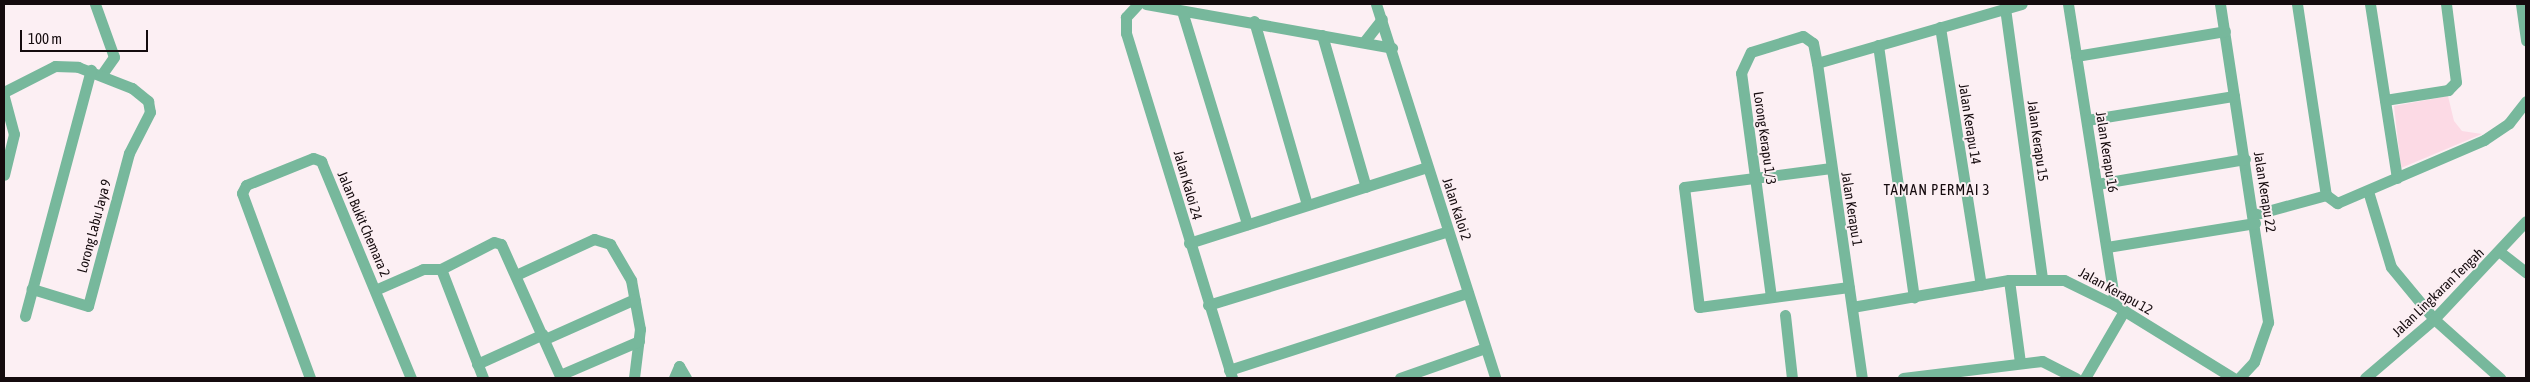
<!DOCTYPE html>
<html>
<head>
<meta charset="utf-8">
<style>
  body { margin:0 }
  #map { position:relative; width:2530px; height:382px; overflow:hidden; background:#fceff3; font-family:"Asap Condensed",sans-serif }
  div>[style] { position:absolute }
  .green>* { inset:0; background:#fcdae5 }
  .minor>* { height:11px; margin:-5.5px; padding:0 5.5px; transform-origin:5.5px; border-radius:5.5px; background:#77b89c }
  span { translate:-50% -50%; white-space:nowrap; text-align:center; line-height:1.15; -webkit-text-stroke:4px #fceff3; paint-order:stroke }
  .street-label { font-size:14px; color:#150b0e }
  .neighbourhood-label { font-size:15px; color:#150b0e; letter-spacing:1px }
  .frame { position:absolute; inset:0; border:5px solid #150b0e; pointer-events:none }
  .scale { position:absolute; left:20px; top:30px; width:128px; height:22px; box-sizing:border-box; border:2px solid #150b0e; border-top:0; padding-left:6px; font-size:15px; line-height:18px; white-space:nowrap; color:#150b0e; -webkit-text-stroke:4px #fceff3; paint-order:stroke }
</style>
</head>
<body>
<div id="map">
  <div class="green">
    <div style="clip-path:polygon(2448px 96px,2454px 121px,2462px 131px,2482px 134px,2401px 168px,2394px 106px)"></div>
  </div>
  <div class="minor">
    <div style="left:95px;top:4px;width:56px;rotate:70.3deg"></div>
    <div style="left:114px;top:57px;width:21px;rotate:125deg"></div>
    <div style="left:1138px;top:4px;width:18px;rotate:133deg"></div>
    <div style="left:1126px;top:17px;width:16px;rotate:90deg"></div>
    <div style="left:1126px;top:33px;width:361px;rotate:72.9deg"></div>
    <div style="left:1146px;top:4px;width:250px;rotate:10.1deg"></div>
    <div style="left:1376px;top:4px;width:392px;rotate:72.3deg"></div>
    <div style="left:2068px;top:4px;width:305px;rotate:81.1deg"></div>
    <div style="left:2220px;top:4px;width:322px;rotate:81.4deg"></div>
    <div style="left:2268px;top:322px;width:42px;rotate:109.3deg"></div>
    <div style="left:2254px;top:362px;width:22px;rotate:133deg"></div>
    <div style="left:2297px;top:4px;width:193px;rotate:81.4deg"></div>
    <div style="left:2370px;top:4px;width:176px;rotate:81.2deg"></div>
    <div style="left:2521px;top:4px;width:37px;rotate:82deg"></div>
    <div style="left:2005px;top:8px;width:273px;rotate:82.2deg"></div>
    <div style="left:1182px;top:11px;width:223px;rotate:73deg"></div>
    <div style="left:1254px;top:21px;width:191px;rotate:73.9deg"></div>
    <div style="left:1940px;top:27px;width:261px;rotate:81deg"></div>
    <div style="left:1322px;top:35px;width:158px;rotate:73.9deg"></div>
    <div style="left:1364px;top:42px;width:29px;rotate:-52deg"></div>
    <div style="left:1878px;top:45px;width:255px;rotate:81.9deg"></div>
    <div style="left:2076px;top:56px;width:151px;rotate:-9.5deg"></div>
    <div style="left:1817px;top:63px;width:213px;rotate:-16.1deg"></div>
    <div style="left:4px;top:92px;width:57px;rotate:-27deg"></div>
    <div style="left:55px;top:66px;width:23px;rotate:2deg"></div>
    <div style="left:78px;top:67px;width:58px;rotate:21.3deg"></div>
    <div style="left:132px;top:88px;width:21px;rotate:39deg"></div>
    <div style="left:148px;top:101px;width:11px;rotate:80deg"></div>
    <div style="left:150px;top:112px;width:46px;rotate:117.1deg"></div>
    <div style="left:129px;top:153px;width:158px;rotate:105deg"></div>
    <div style="left:88px;top:306px;width:59px;rotate:-163.1deg"></div>
    <div style="left:4px;top:97px;width:38px;rotate:75deg"></div>
    <div style="left:14px;top:134px;width:42px;rotate:103.7deg"></div>
    <div style="left:2385px;top:100px;width:64px;rotate:-9deg"></div>
    <div style="left:2448px;top:90px;width:11px;rotate:-45deg"></div>
    <div style="left:2456px;top:82px;width:79px;rotate:-97.3deg"></div>
    <div style="left:2087px;top:120px;width:149px;rotate:-9.3deg"></div>
    <div style="left:1831px;top:168px;width:148px;rotate:172.6deg"></div>
    <div style="left:1684px;top:187px;width:121px;rotate:82.9deg"></div>
    <div style="left:1699px;top:307px;width:151px;rotate:-7.6deg"></div>
    <div style="left:2097px;top:184px;width:150px;rotate:-9.6deg"></div>
    <div style="left:2368px;top:191px;width:79px;rotate:73.2deg"></div>
    <div style="left:2391px;top:267px;width:67px;rotate:50.4deg"></div>
    <div style="left:2434px;top:319px;width:89px;rotate:41.8deg"></div>
    <div style="left:2326px;top:195px;width:14px;rotate:36deg"></div>
    <div style="left:2337px;top:203px;width:160px;rotate:-23.2deg"></div>
    <div style="left:2484px;top:140px;width:30px;rotate:-34deg"></div>
    <div style="left:2509px;top:123px;width:28px;rotate:-52deg"></div>
    <div style="left:2253px;top:215px;width:76px;rotate:-15.3deg"></div>
    <div style="left:1189px;top:243px;width:250px;rotate:-17.7deg"></div>
    <div style="left:2107px;top:247px;width:150px;rotate:-9.2deg"></div>
    <div style="left:2500px;top:252px;width:33px;rotate:38deg"></div>
    <div style="left:441px;top:269px;width:59px;rotate:-27deg"></div>
    <div style="left:494px;top:242px;width:7px;rotate:16deg"></div>
    <div style="left:501px;top:244px;width:147px;rotate:65.9deg"></div>
    <div style="left:441px;top:269px;width:117px;rotate:68.9deg"></div>
    <div style="left:516px;top:275px;width:86px;rotate:-24.8deg"></div>
    <div style="left:594px;top:239px;width:17px;rotate:17deg"></div>
    <div style="left:610px;top:244px;width:42px;rotate:59.7deg"></div>
    <div style="left:631px;top:280px;width:50px;rotate:79.6deg"></div>
    <div style="left:640px;top:329px;width:49px;rotate:97deg"></div>
    <div style="left:2009px;top:280px;width:83px;rotate:82.4deg"></div>
    <div style="left:375px;top:290px;width:52px;rotate:-23.6deg"></div>
    <div style="left:423px;top:269px;width:18px"></div>
    <div style="left:1771px;top:297px;width:226px;rotate:-97.6deg"></div>
    <div style="left:1741px;top:73px;width:23px;rotate:-65deg"></div>
    <div style="left:1751px;top:52px;width:54px;rotate:-17.1deg"></div>
    <div style="left:1803px;top:36px;width:12px;rotate:35deg"></div>
    <div style="left:1813px;top:43px;width:20px;rotate:79deg"></div>
    <div style="left:1817px;top:63px;width:318px;rotate:81.9deg"></div>
    <div style="left:1208px;top:305px;width:251px;rotate:-17.1deg"></div>
    <div style="left:1852px;top:307px;width:159px;rotate:-9.8deg"></div>
    <div style="left:2009px;top:280px;width:55px"></div>
    <div style="left:2064px;top:280px;width:57px;rotate:26.1deg"></div>
    <div style="left:2115px;top:305px;width:139px;rotate:31.7deg"></div>
    <div style="left:1785px;top:315px;width:63px;rotate:83.7deg"></div>
    <div style="left:25px;top:316px;width:255px;rotate:-75deg"></div>
    <div style="left:545px;top:339px;width:98px;rotate:-24deg"></div>
    <div style="left:477px;top:364px;width:72px;rotate:-24.4deg"></div>
    <div style="left:1229px;top:370px;width:251px;rotate:-17.9deg"></div>
    <div style="left:560px;top:375px;width:86px;rotate:-23.3deg"></div>
    <div style="left:310px;top:378px;width:197px;rotate:-110.2deg"></div>
    <div style="left:242px;top:193px;width:9px;rotate:-63deg"></div>
    <div style="left:246px;top:185px;width:72px;rotate:-21.9deg"></div>
    <div style="left:313px;top:158px;width:9px;rotate:21deg"></div>
    <div style="left:321px;top:161px;width:235px;rotate:67.5deg"></div>
    <div style="left:674px;top:378px;width:13px;rotate:-67deg"></div>
    <div style="left:679px;top:366px;width:14px;rotate:60deg"></div>
    <div style="left:1400px;top:378px;width:90px;rotate:-19.4deg"></div>
    <div style="left:1903px;top:378px;width:140px;rotate:-7deg"></div>
    <div style="left:2042px;top:361px;width:38px;rotate:27deg"></div>
    <div style="left:2085px;top:378px;width:78px;rotate:-59.8deg"></div>
    <div style="left:2365px;top:378px;width:91px;rotate:-40.5deg"></div>
    <div style="left:2434px;top:319px;width:134px;rotate:-46.8deg"></div>
  </div>
  <div class="street-label">
    <span style="left:1970px;top:124px;rotate:81deg">Jalan Kerapu 14</span>
    <span style="left:1765px;top:138px;rotate:82deg">Lorong Kerapu 1/3</span>
    <span style="left:2038px;top:141px;rotate:82deg">Jalan Kerapu 15</span>
    <span style="left:2107px;top:152px;rotate:81deg">Jalan Kerapu 16</span>
    <span style="left:1188px;top:185px;rotate:74deg">Jalan Kaloi 24</span>
    <span style="left:2265px;top:192px;rotate:81deg">Jalan Kerapu 22</span>
    <span style="left:1457px;top:209px;rotate:72deg">Jalan Kaloi 2</span>
    <span style="left:1852px;top:209px;rotate:81deg">Jalan Kerapu 1</span>
    <span style="left:364px;top:224px;rotate:67deg">Jalan Bukit Chemara 2</span>
    <span style="left:94px;top:226px;rotate:-75deg">Lorong Labu Jaya 9</span>
    <span style="left:2116px;top:291px;rotate:29deg">Jalan Kerapu 12</span>
    <span style="left:2438px;top:292px;rotate:-44deg">Jalan Lingkaran Tengah</span>
  </div>
  <div class="neighbourhood-label">
    <span style="left:1937px;top:190px">TAMAN PERMAI 3</span>
  </div>
  <div class="frame"></div>
  <div class="scale">100 m</div>
</div>
</body>
</html>
